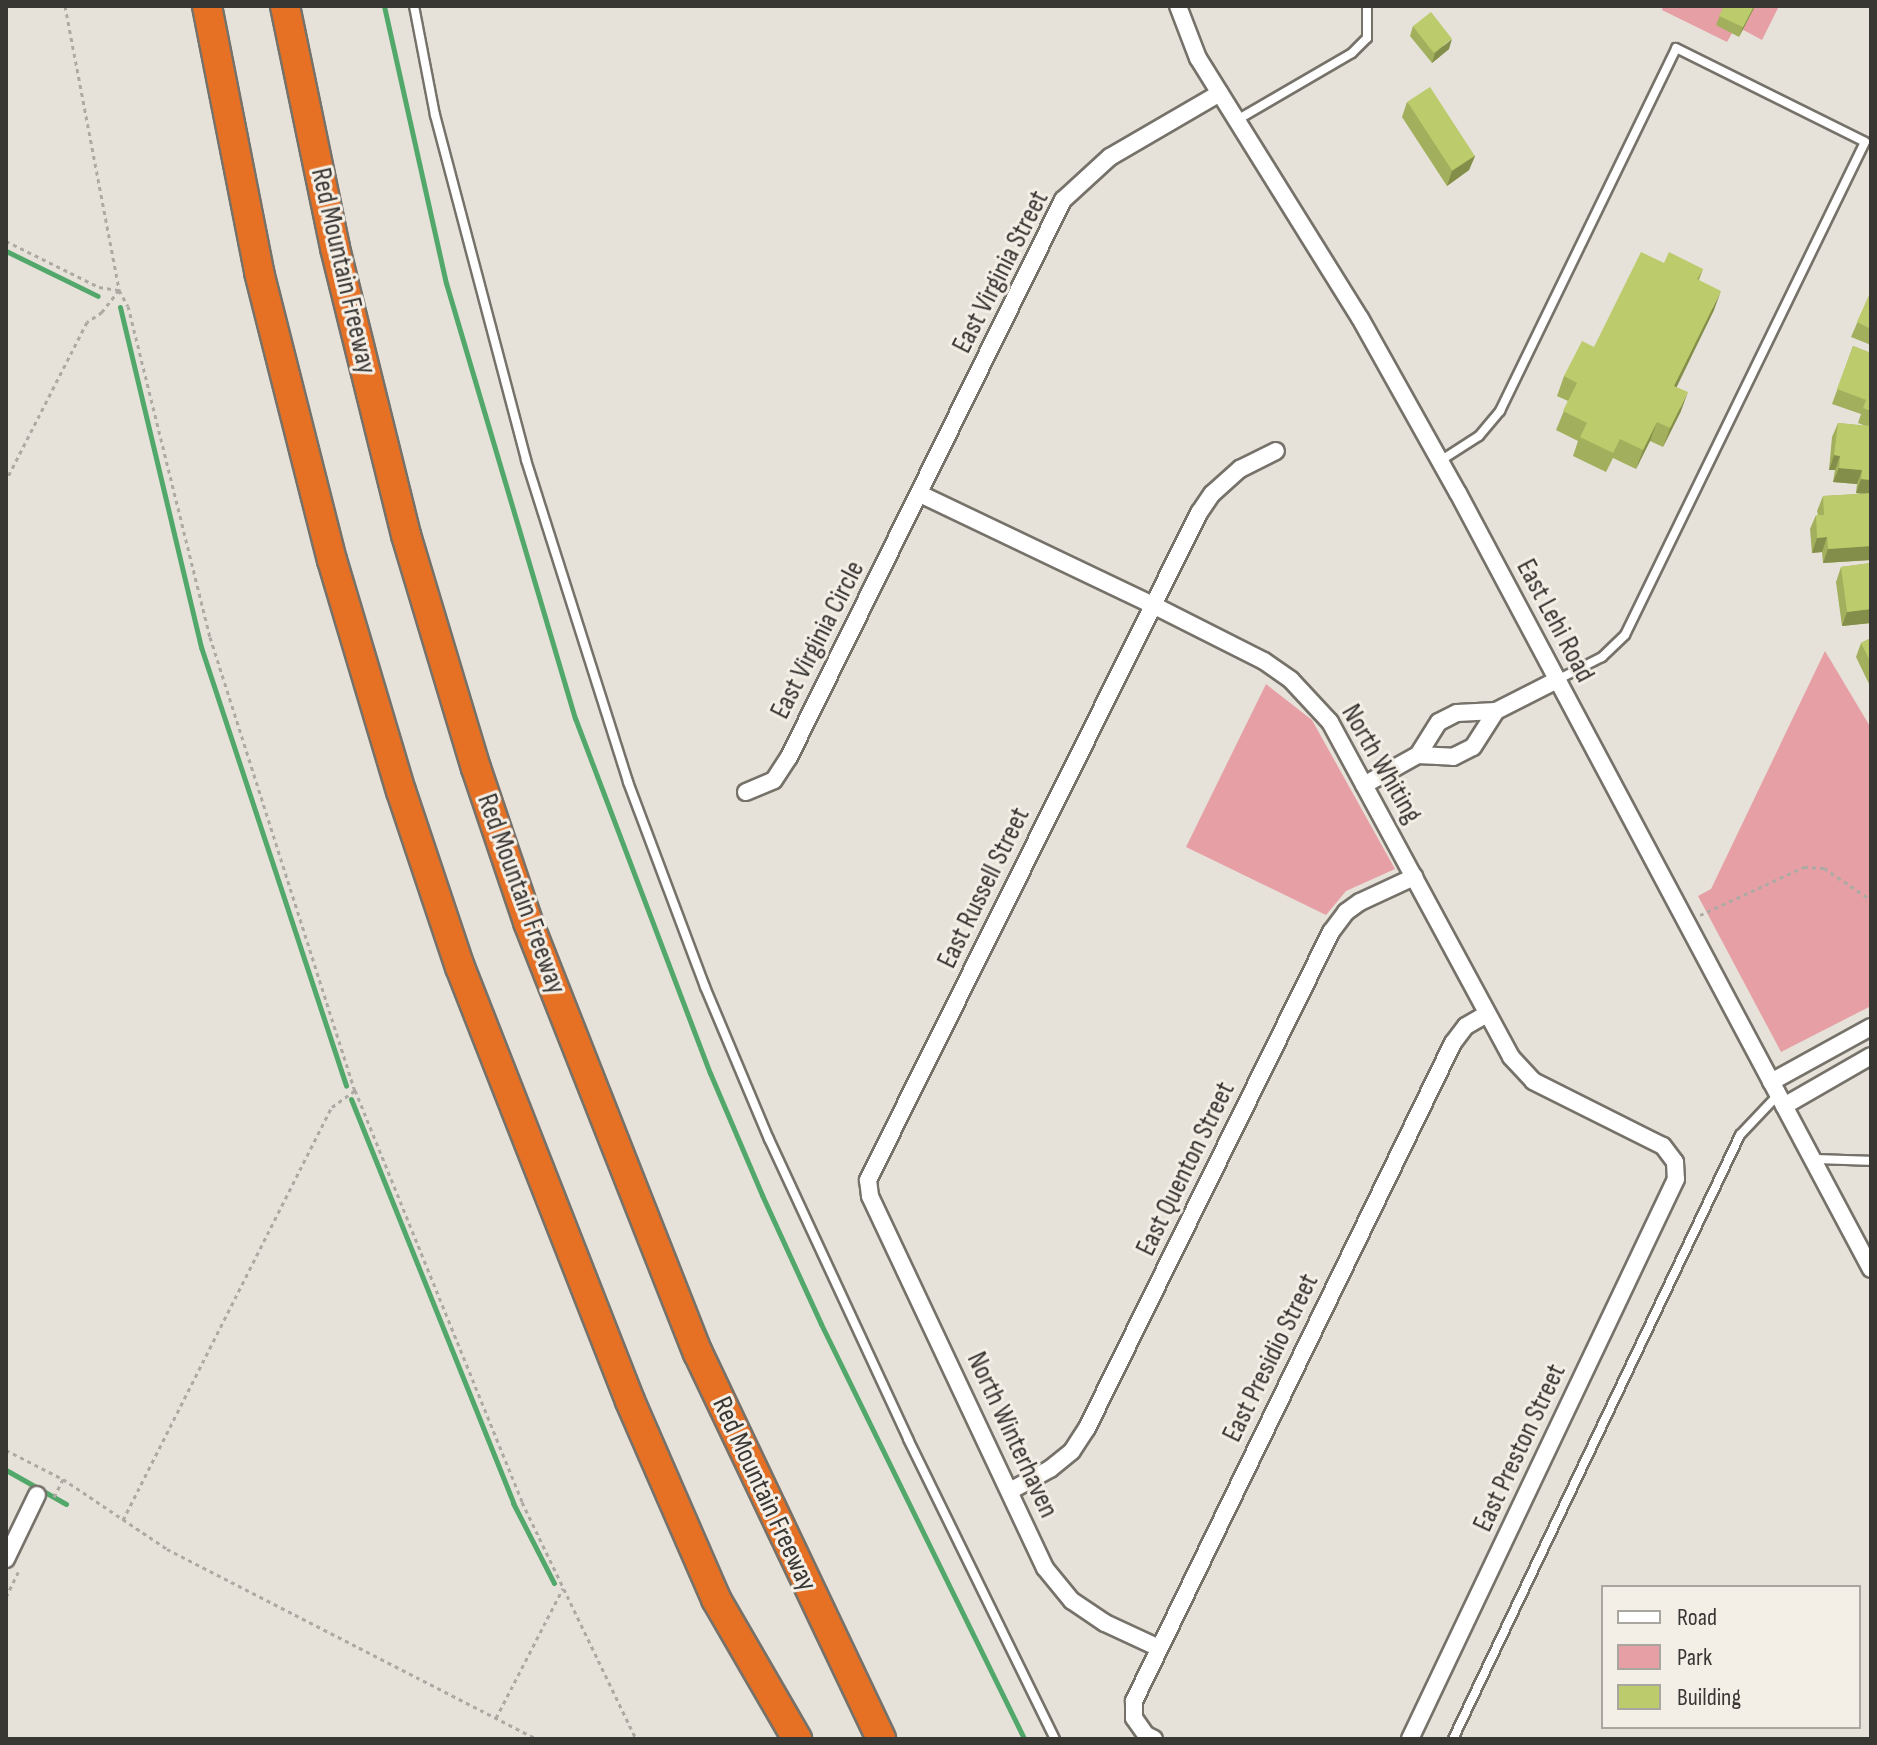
<!DOCTYPE html>
<html>
<head>
<meta charset="utf-8">
<style>
  body { margin:0 }
  #map { position:relative; width:1877px; height:1745px; overflow:hidden; background:#e6e2d9; font-family:"Sofia Sans Condensed",sans-serif }
  div>[style] { position:absolute }
  .green>* { inset:0; background:#e6a0a5 }
  .stream>* { height:5px; margin:-2.5px; padding:0 2.5px; transform-origin:2.5px; border-radius:2.5px; background:#52a86a }
  .path>* { height:3px; margin-top:-1.5px; transform-origin:0; background:repeating-linear-gradient(90deg,#adaaa3 0 4px,transparent 0 8px) }
  .roads { filter:drop-shadow(2px 0 #76726a) drop-shadow(-2px 0 #76726a) drop-shadow(0 2px #76726a) drop-shadow(0 -2px #76726a) }
  .lane>* { height:8px; margin:-4px; padding:0 4px; transform-origin:4px; border-radius:4px; background:#fff }
  .street>* { height:16px; margin:-8px; padding:0 8px; transform-origin:8px; border-radius:8px; background:#fff }
  .highway>* { height:28px; margin:-14px; padding:0 14px; transform-origin:14px; border-radius:14px; background:#e67125 }
  .wall>* { inset:0; background:#a2af5c }
  .shaded-wall>* { inset:0; background:#848e4b }
  .building>* { inset:0; background:#bccb6b; transform-origin:0 0 }
  span { translate:-50% -50%; white-space:nowrap; text-align:center; line-height:1.15; -webkit-text-stroke:6px #f4efe6; paint-order:stroke }
  .street-label { font-size:28px; color:#393734 }
  .frame { position:absolute; inset:0; border:8px solid #393734; pointer-events:none }
  .legend { position:absolute; left:1601px; top:1585px; width:260px; height:144px; box-sizing:border-box; background:#f4efe6; border:2px solid #a9a59f; margin:0; padding:10px 14px; list-style:none; font-size:24px; color:#393734 }
  .legend li { display:flex; align-items:center; gap:16px; height:40px }
  .legend b { width:40px; border:2px solid #a9a59f }
</style>
</head>
<body>
<div id="map">
  <div class="green">
    <div style="clip-path:polygon(1663px 6px,1779px 6px,1762px 40px,1736px 26px,1727px 42px,1662px 10px)"></div>
    <div style="clip-path:polygon(1825px 651px,1871px 728px,1871px 1006px,1781px 1052px,1698px 896px,1711px 889px)"></div>
    <div style="clip-path:polygon(1266px 684px,1312px 720px,1395px 869px,1346px 891px,1326px 915px,1186px 847px)"></div>
  </div>
  <div class="stream">
    <div style="left:384px;top:6px;width:284px;rotate:77.4deg"></div>
    <div style="left:446px;top:283px;width:454px;rotate:73.5deg"></div>
    <div style="left:575px;top:718px;width:380px;rotate:69.2deg"></div>
    <div style="left:710px;top:1073px;width:133px;rotate:66.9deg"></div>
    <div style="left:762px;top:1195px;width:142px;rotate:65.4deg"></div>
    <div style="left:821px;top:1324px;width:462px;rotate:63.9deg"></div>
    <div style="left:6px;top:251px;width:102px;rotate:26.1deg"></div>
    <div style="left:120px;top:307px;width:350px;rotate:76.6deg"></div>
    <div style="left:201px;top:647px;width:462px;rotate:71.7deg"></div>
    <div style="left:351px;top:1099px;width:435px;rotate:68.1deg"></div>
    <div style="left:513px;top:1503px;width:90px;rotate:62.9deg"></div>
    <div style="left:6px;top:1470px;width:69px;rotate:29.5deg"></div>
  </div>
  <div class="path">
    <div style="left:65px;top:6px;width:289px;rotate:79.2deg"></div>
    <div style="left:119px;top:290px;width:18px;rotate:61deg"></div>
    <div style="left:128px;top:306px;width:341px;rotate:76.1deg"></div>
    <div style="left:210px;top:637px;width:476px;rotate:72.3deg"></div>
    <div style="left:355px;top:1090px;width:445px;rotate:67.9deg"></div>
    <div style="left:522px;top:1502px;width:263px;rotate:64.3deg"></div>
    <div style="left:6px;top:241px;width:104px;rotate:26.3deg"></div>
    <div style="left:99px;top:287px;width:20px;rotate:9deg"></div>
    <div style="left:119px;top:290px;width:28px;rotate:128deg"></div>
    <div style="left:102px;top:312px;width:18px;rotate:146deg"></div>
    <div style="left:87px;top:322px;width:178px;rotate:117.1deg"></div>
    <div style="left:1700px;top:915px;width:115px;rotate:-24.8deg"></div>
    <div style="left:1804px;top:867px;width:20px;rotate:3deg"></div>
    <div style="left:1824px;top:868px;width:57px;rotate:34.2deg"></div>
    <div style="left:6px;top:1450px;width:64px;rotate:27deg"></div>
    <div style="left:63px;top:1479px;width:125px;rotate:33.9deg"></div>
    <div style="left:167px;top:1549px;width:415px;rotate:27.2deg"></div>
    <div style="left:54px;top:1497px;width:20px;rotate:-63deg"></div>
    <div style="left:123px;top:1520px;width:463px;rotate:-63.2deg"></div>
    <div style="left:332px;top:1107px;width:29px;rotate:-36deg"></div>
    <div style="left:6px;top:1597px;width:28px;rotate:-64deg"></div>
    <div style="left:496px;top:1718px;width:146px;rotate:-62.7deg"></div>
  </div>
  <div class="roads">
    <div class="lane">
      <div style="left:414px;top:6px;width:111px;rotate:79.1deg"></div>
      <div style="left:435px;top:115px;width:357px;rotate:75.2deg"></div>
      <div style="left:526px;top:460px;width:338px;rotate:72.4deg"></div>
      <div style="left:628px;top:782px;width:219px;rotate:69.4deg"></div>
      <div style="left:705px;top:987px;width:165px;rotate:67.2deg"></div>
      <div style="left:769px;top:1139px;width:331px;rotate:65.1deg"></div>
      <div style="left:908px;top:1439px;width:334px;rotate:63.9deg"></div>
      <div style="left:1237px;top:120px;width:133px;rotate:-30.2deg"></div>
      <div style="left:1352px;top:53px;width:21px;rotate:-45deg"></div>
      <div style="left:1367px;top:38px;width:32px;rotate:-90deg"></div>
      <div style="left:1440px;top:461px;width:46px;rotate:-32.7deg"></div>
      <div style="left:1479px;top:436px;width:33px;rotate:-50deg"></div>
      <div style="left:1500px;top:411px;width:403px;rotate:-64.1deg"></div>
      <div style="left:1676px;top:48px;width:211px;rotate:26.4deg"></div>
      <div style="left:1865px;top:142px;width:548px;rotate:115.96deg"></div>
      <div style="left:1625px;top:635px;width:32px;rotate:136deg"></div>
      <div style="left:1602px;top:657px;width:51px;rotate:152.9deg"></div>
      <div style="left:1812px;top:1159px;width:59px;rotate:1.9deg"></div>
      <div style="left:1453px;top:1739px;width:669px;rotate:-64.58deg"></div>
      <div style="left:1740px;top:1135px;width:55px;rotate:-46.5deg"></div>
    </div>
    <div class="street">
      <div style="left:1178px;top:6px;width:56px;rotate:69deg"></div>
      <div style="left:1198px;top:58px;width:306px;rotate:58.1deg"></div>
      <div style="left:1360px;top:318px;width:201px;rotate:60.8deg"></div>
      <div style="left:1458px;top:493px;width:879px;rotate:61.98deg"></div>
      <div style="left:920px;top:494px;width:258px;rotate:25.5deg"></div>
      <div style="left:1153px;top:605px;width:124px;rotate:26.8deg"></div>
      <div style="left:1264px;top:661px;width:33px;rotate:35deg"></div>
      <div style="left:1291px;top:680px;width:57px;rotate:47.1deg"></div>
      <div style="left:1330px;top:722px;width:381px;rotate:61.6deg"></div>
      <div style="left:1511px;top:1057px;width:33px;rotate:47deg"></div>
      <div style="left:1533px;top:1081px;width:145px;rotate:26.6deg"></div>
      <div style="left:1663px;top:1146px;width:20px;rotate:53deg"></div>
      <div style="left:1675px;top:1162px;width:17px;rotate:87deg"></div>
      <div style="left:1676px;top:1179px;width:620px;rotate:115.41deg"></div>
      <div style="left:1418px;top:755px;width:35px;rotate:3deg"></div>
      <div style="left:1453px;top:757px;width:22px;rotate:-27deg"></div>
      <div style="left:1473px;top:747px;width:43px;rotate:-57.4deg"></div>
      <div style="left:1364px;top:785px;width:62px;rotate:-29.1deg"></div>
      <div style="left:1418px;top:755px;width:39px;rotate:-58deg"></div>
      <div style="left:1439px;top:722px;width:20px;rotate:-27deg"></div>
      <div style="left:1457px;top:713px;width:39px;rotate:-3deg"></div>
      <div style="left:1496px;top:711px;width:68px;rotate:-26.9deg"></div>
      <div style="left:746px;top:792px;width:30px;rotate:-23deg"></div>
      <div style="left:774px;top:780px;width:27px;rotate:-57deg"></div>
      <div style="left:789px;top:757px;width:621px;rotate:-63.81deg"></div>
      <div style="left:1063px;top:200px;width:64px;rotate:-42.5deg"></div>
      <div style="left:1110px;top:157px;width:127px;rotate:-30.2deg"></div>
      <div style="left:1771px;top:1082px;width:114px;rotate:-28.8deg"></div>
      <div style="left:1784px;top:1106px;width:100px;rotate:-29.9deg"></div>
      <div style="left:1010px;top:1491px;width:46px;rotate:-28.8deg"></div>
      <div style="left:1050px;top:1469px;width:28px;rotate:-39deg"></div>
      <div style="left:1072px;top:1451px;width:27px;rotate:-57deg"></div>
      <div style="left:1087px;top:1428px;width:553px;rotate:-63.81deg"></div>
      <div style="left:1331px;top:932px;width:25px;rotate:-53deg"></div>
      <div style="left:1346px;top:912px;width:17px;rotate:-36deg"></div>
      <div style="left:1360px;top:902px;width:60px;rotate:-24.8deg"></div>
      <div style="left:6px;top:1559px;width:71px;rotate:-64.2deg"></div>
      <div style="left:1159px;top:1648px;width:60px;rotate:-155.2deg"></div>
      <div style="left:1105px;top:1623px;width:40px;rotate:-146deg"></div>
      <div style="left:1072px;top:1601px;width:43px;rotate:-129.3deg"></div>
      <div style="left:1045px;top:1568px;width:411px;rotate:-115.2deg"></div>
      <div style="left:870px;top:1196px;width:16px;rotate:-97deg"></div>
      <div style="left:868px;top:1180px;width:745px;rotate:-63.61deg"></div>
      <div style="left:1199px;top:513px;width:23px;rotate:-56deg"></div>
      <div style="left:1212px;top:494px;width:38px;rotate:-42deg"></div>
      <div style="left:1240px;top:469px;width:40px;rotate:-26.6deg"></div>
      <div style="left:1154px;top:1739px;width:9px;rotate:-153deg"></div>
      <div style="left:1146px;top:1735px;width:21px;rotate:-125deg"></div>
      <div style="left:1134px;top:1718px;width:17px;rotate:-90deg"></div>
      <div style="left:1134px;top:1701px;width:731px;rotate:-64.14deg"></div>
      <div style="left:1453px;top:1043px;width:21px;rotate:-53deg"></div>
      <div style="left:1466px;top:1026px;width:22px;rotate:-30deg"></div>
    </div>
    <div class="highway">
      <div style="left:207px;top:6px;width:271px;rotate:78.9deg"></div>
      <div style="left:259px;top:272px;width:297px;rotate:75.8deg"></div>
      <div style="left:332px;top:560px;width:241px;rotate:73.4deg"></div>
      <div style="left:401px;top:791px;width:186px;rotate:71.5deg"></div>
      <div style="left:460px;top:967px;width:466px;rotate:68.6deg"></div>
      <div style="left:630px;top:1401px;width:216px;rotate:66.5deg"></div>
      <div style="left:716px;top:1599px;width:162px;rotate:59.9deg"></div>
      <div style="left:285px;top:6px;width:247px;rotate:78.3deg"></div>
      <div style="left:335px;top:248px;width:296px;rotate:76.1deg"></div>
      <div style="left:406px;top:535px;width:243px;rotate:73.3deg"></div>
      <div style="left:476px;top:768px;width:163px;rotate:71.3deg"></div>
      <div style="left:528px;top:922px;width:463px;rotate:68.5deg"></div>
      <div style="left:698px;top:1353px;width:427px;rotate:64.6deg"></div>
    </div>
  </div>
  <div class="wall">
    <div style="clip-path:polygon(1724px 6px,1755px 6px,1739px 37px,1716px 25px)"></div>
    <div style="clip-path:polygon(1413px 26px,1449px 49px,1432px 63px,1410px 36px)"></div>
    <div style="clip-path:polygon(1407px 102px,1475px 156px,1469px 170px,1447px 186px,1402px 117px)"></div>
    <div style="clip-path:polygon(1664px 263px,1703px 269px,1699px 280px,1714px 310px,1676px 386px,1681px 411px,1663px 447px,1650px 441px,1636px 469px,1613px 458px,1606px 472px,1573px 456px,1578px 441px,1556px 430px,1568px 401px,1557px 396px,1564px 376px,1594px 347px)"></div>
    <div style="clip-path:polygon(1871px 291px,1871px 345px,1851px 337px)"></div>
    <div style="clip-path:polygon(1853px 346px,1871px 353px,1871px 560px,1823px 563px,1822px 552px,1812px 553px,1810px 529px,1816px 515px,1818px 515px,1817px 511px,1823px 496px,1862px 494px,1856px 493px,1857px 484px,1833px 482px,1835px 470px,1829px 470px,1832px 437px,1838px 423px,1866px 426px,1858px 423px,1861px 414px,1832px 404px)"></div>
    <div style="clip-path:polygon(1871px 563px,1871px 623px,1842px 626px,1836px 582px,1841px 567px)"></div>
    <div style="clip-path:polygon(1871px 638px,1871px 688px,1856px 657px,1861px 643px)"></div>
  </div>
  <div class="shaded-wall">
    <div style="clip-path:polygon(1754px 6px,1755px 6px,1739px 37px,1743px 27px)"></div>
    <div style="clip-path:polygon(1452px 39px,1449px 49px,1432px 63px,1435px 53px)"></div>
    <div style="clip-path:polygon(1475px 156px,1469px 170px,1447px 186px,1452px 171px)"></div>
    <div style="clip-path:polygon(1721px 291px,1714px 310px,1668px 405px,1674px 386px)"></div>
    <div style="clip-path:polygon(1688px 392px,1681px 411px,1663px 447px,1670px 428px)"></div>
    <div style="clip-path:polygon(1657px 422px,1650px 441px,1636px 469px,1643px 450px)"></div>
    <div style="clip-path:polygon(1834px 455px,1840px 456px,1835px 470px,1829px 470px)"></div>
    <div style="clip-path:polygon(1839px 468px,1862px 470px,1857px 484px,1833px 482px)"></div>
    <div style="clip-path:polygon(1861px 479px,1871px 480px,1871px 495px,1856px 493px)"></div>
    <div style="clip-path:polygon(1827px 537px,1822px 552px,1812px 553px,1817px 538px)"></div>
    <div style="clip-path:polygon(1871px 546px,1871px 560px,1823px 563px,1828px 549px)"></div>
    <div style="clip-path:polygon(1871px 609px,1871px 623px,1842px 626px,1847px 612px)"></div>
  </div>
  <div class="building">
    <div style="clip-path:polygon(1724px 6px,1754px 6px,1743px 27px,1719px 16px)"></div>
    <div style="left:1431px;top:12px;width:34px;height:23px;rotate:52deg"></div>
    <div style="left:1430px;top:87px;width:82px;height:27px;rotate:57deg"></div>
    <div style="clip-path:polygon(1641px 252px,1664px 263px,1669px 252px,1703px 269px,1697px 279px,1721px 291px,1674px 386px,1688px 392px,1670px 428px,1657px 422px,1643px 450px,1620px 439px,1613px 453px,1580px 437px,1587px 423px,1563px 411px,1577px 383px,1564px 376px,1582px 341px,1594px 347px)"></div>
    <div style="clip-path:polygon(1871px 291px,1871px 329px,1857px 322px)"></div>
    <div style="clip-path:polygon(1853px 346px,1871px 353px,1871px 411px,1863px 408px,1866px 400px,1837px 389px)"></div>
    <div style="clip-path:polygon(1838px 423px,1871px 426px,1871px 480px,1861px 479px,1862px 470px,1839px 468px,1840px 456px,1834px 455px)"></div>
    <div style="clip-path:polygon(1871px 493px,1871px 546px,1828px 549px,1827px 537px,1817px 538px,1816px 515px,1824px 515px,1823px 496px)"></div>
    <div style="clip-path:polygon(1871px 563px,1871px 609px,1847px 612px,1841px 567px)"></div>
    <div style="clip-path:polygon(1871px 638px,1871px 663px,1861px 643px)"></div>
  </div>
  <div class="street-label">
    <span style="left:343px;top:271px;rotate:77deg">Red Mountain Freeway</span>
    <span style="left:1001px;top:272px;rotate:-63deg">East Virginia Street</span>
    <span style="left:1555px;top:621px;rotate:62deg">East Lehi Road</span>
    <span style="left:818px;top:640px;rotate:-63deg">East Virginia Circle</span>
    <span style="left:1381px;top:764px;rotate:60deg">North Whiting</span>
    <span style="left:984px;top:888px;rotate:-64deg">East Russell Street</span>
    <span style="left:521px;top:894px;rotate:70deg">Red Mountain Freeway</span>
    <span style="left:1186px;top:1169px;rotate:-64deg">East Quenton Street</span>
    <span style="left:1271px;top:1358px;rotate:-64deg">East Presidio Street</span>
    <span style="left:1012px;top:1435px;rotate:65deg">North Winterhaven</span>
    <span style="left:1520px;top:1448px;rotate:-65deg">East Preston Street</span>
    <span style="left:764px;top:1494px;rotate:65deg">Red Mountain Freeway</span>
  </div>
  <div class="frame"></div>
  <ul class="legend">
  <li><b style="height:10px;background:#fff"></b>Road</li>
  <li><b style="height:22px;background:#e6a0a5"></b>Park</li>
  <li><b style="height:22px;background:#bccb6b"></b>Building</li>
  </ul>
</div>
</body>
</html>
